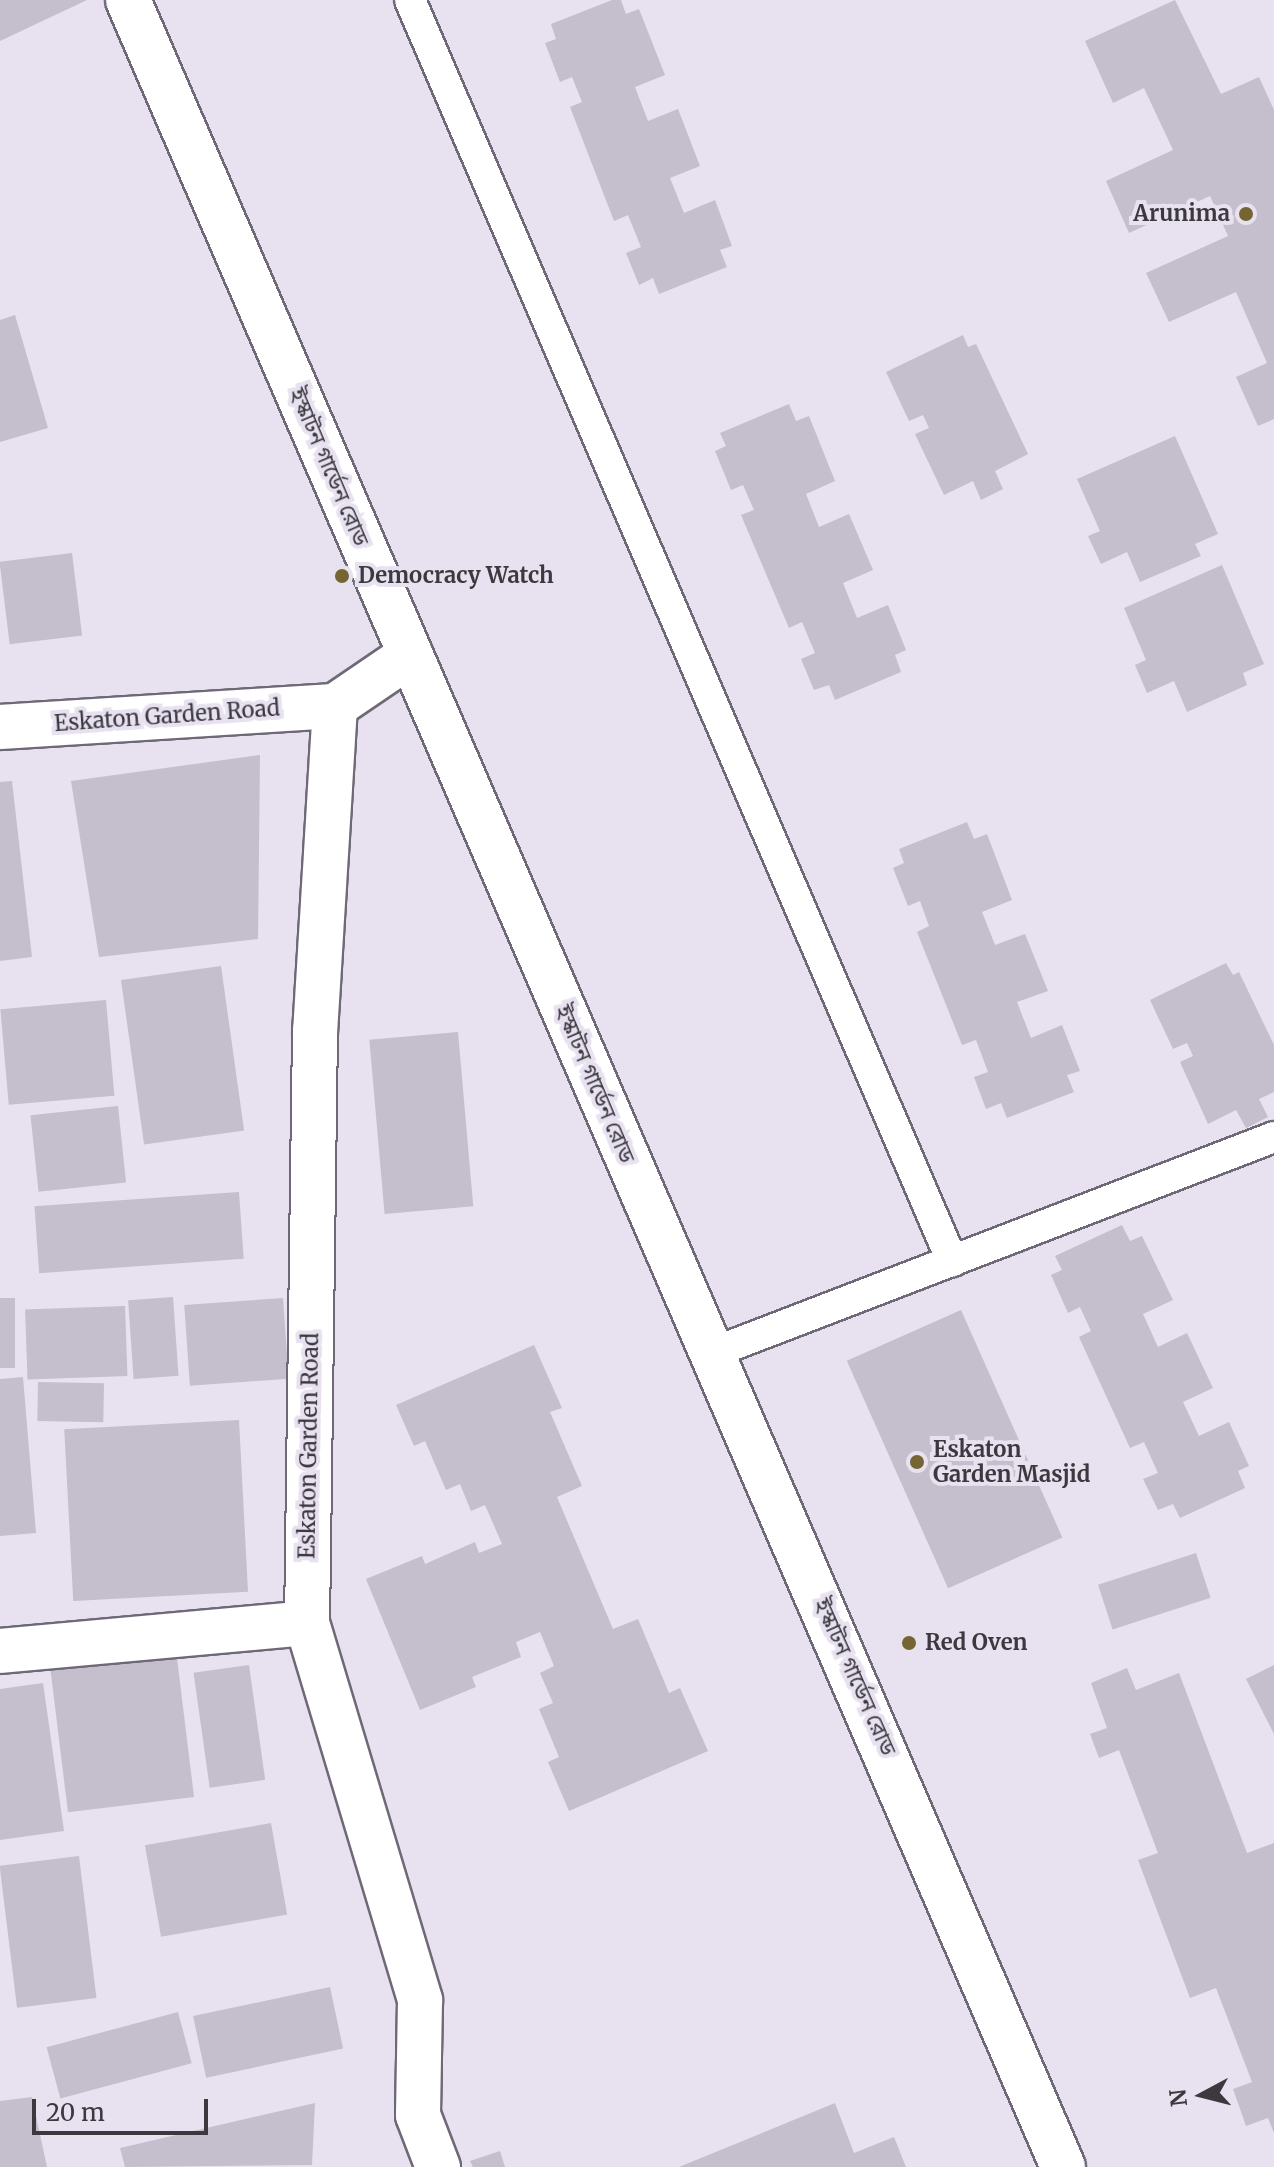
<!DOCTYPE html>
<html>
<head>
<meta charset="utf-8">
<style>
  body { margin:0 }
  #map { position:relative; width:1274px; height:2167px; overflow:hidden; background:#e7e1f0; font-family:Merriweather,"Noto Sans Bengali",serif }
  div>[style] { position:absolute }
  .building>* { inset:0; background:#c4becd; transform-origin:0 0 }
  .roads { filter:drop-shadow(2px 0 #6f6977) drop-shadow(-2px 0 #6f6977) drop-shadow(0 2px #6f6977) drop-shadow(0 -2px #6f6977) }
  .service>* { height:30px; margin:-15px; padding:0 15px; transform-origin:15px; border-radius:15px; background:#fff }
  .minor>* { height:44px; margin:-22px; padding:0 22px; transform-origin:22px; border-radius:22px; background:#fff }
  .secondary>* { height:44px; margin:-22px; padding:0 22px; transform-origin:22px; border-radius:22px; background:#fff }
  .dots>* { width:22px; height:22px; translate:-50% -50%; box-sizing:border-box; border:4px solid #e7e1f0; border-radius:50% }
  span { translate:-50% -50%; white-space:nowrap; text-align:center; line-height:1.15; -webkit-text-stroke:8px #e7e1f0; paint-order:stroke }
  .poi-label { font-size:22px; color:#3b383e; font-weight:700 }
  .right { translate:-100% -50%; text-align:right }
  .left { translate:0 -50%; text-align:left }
  .street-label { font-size:22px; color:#3b383e }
  .north { position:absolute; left:1162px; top:2055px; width:80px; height:80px; -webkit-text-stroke:6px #e7e1f0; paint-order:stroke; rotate:263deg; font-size:22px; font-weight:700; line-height:32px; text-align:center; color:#3b383e }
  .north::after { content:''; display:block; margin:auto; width:28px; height:36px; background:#3b383e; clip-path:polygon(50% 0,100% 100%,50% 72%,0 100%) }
  .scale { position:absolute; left:32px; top:2099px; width:176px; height:36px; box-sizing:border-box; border:4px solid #3b383e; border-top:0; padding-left:10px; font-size:24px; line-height:28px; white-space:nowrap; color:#3b383e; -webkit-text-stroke:6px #e7e1f0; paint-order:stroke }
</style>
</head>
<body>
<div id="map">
  <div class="building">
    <div style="clip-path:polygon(0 0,87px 0,0 41px)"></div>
    <div style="clip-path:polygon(612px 0,621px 0,626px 14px,639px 9px,665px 75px,635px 87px,648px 121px,678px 109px,700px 166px,670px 178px,684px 213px,715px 200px,732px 246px,720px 250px,727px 267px,659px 294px,653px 278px,639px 285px,626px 253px,641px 247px,628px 215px,614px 221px,570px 107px,582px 102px,572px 77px,560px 82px,545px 43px,556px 39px,551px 24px)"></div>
    <div style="clip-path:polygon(1175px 0,1221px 94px,1259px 77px,1274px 110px,1274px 419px,1258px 426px,1236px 377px,1267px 363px,1236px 292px,1169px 322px,1146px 273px,1228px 236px,1210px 196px,1129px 233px,1106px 181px,1173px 150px,1144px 88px,1113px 103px,1085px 41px)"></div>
    <div style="clip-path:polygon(15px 315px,48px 428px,0 442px,0 320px)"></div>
    <div style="clip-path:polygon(963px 335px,968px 347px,976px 344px,1028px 454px,995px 471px,1003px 489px,981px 500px,973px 481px,944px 495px,915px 434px,929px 428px,923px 415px,909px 421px,886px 372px)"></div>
    <div style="clip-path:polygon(789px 404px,796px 421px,809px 416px,835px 481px,806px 494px,819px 527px,849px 514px,873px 570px,843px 583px,857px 618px,888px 605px,906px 650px,895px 655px,901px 672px,835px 700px,829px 685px,814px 690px,801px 659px,815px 653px,802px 622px,789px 628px,741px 515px,754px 510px,743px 485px,731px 490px,715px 451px,726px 446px,720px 433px)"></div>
    <div style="clip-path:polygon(1175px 436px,1218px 534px,1195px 544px,1201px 556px,1140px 582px,1127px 552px,1101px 564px,1088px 536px,1100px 531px,1077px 479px)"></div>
    <div style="left:72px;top:553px;width:83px;height:73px;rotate:83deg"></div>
    <div style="clip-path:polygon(1222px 565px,1264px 664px,1243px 673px,1247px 685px,1187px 712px,1174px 681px,1147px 693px,1135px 665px,1146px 660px,1124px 608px)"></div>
    <div style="clip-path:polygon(260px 755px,258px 939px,99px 957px,71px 781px)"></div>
    <div style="clip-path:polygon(12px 781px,32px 957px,0 961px,0 782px)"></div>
    <div style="clip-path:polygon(967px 822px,974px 839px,987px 834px,1012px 900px,982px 912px,995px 945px,1025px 934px,1048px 991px,1017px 1002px,1031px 1038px,1062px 1025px,1080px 1071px,1067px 1075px,1074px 1092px,1007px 1118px,1001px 1103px,986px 1109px,974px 1077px,988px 1072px,976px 1040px,962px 1045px,917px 932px,929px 926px,920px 901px,908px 906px,893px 868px,904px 863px,899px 849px)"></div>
    <div style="clip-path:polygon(1226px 963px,1233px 975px,1239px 972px,1274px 1045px,1274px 1092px,1259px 1099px,1268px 1117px,1246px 1128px,1236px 1110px,1208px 1124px,1180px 1062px,1193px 1056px,1187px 1043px,1173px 1049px,1150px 1000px)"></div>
    <div style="left:221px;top:966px;width:166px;height:101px;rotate:82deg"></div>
    <div style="left:106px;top:1000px;width:96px;height:106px;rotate:85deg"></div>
    <div style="left:458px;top:1032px;width:175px;height:89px;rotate:85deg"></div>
    <div style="left:118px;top:1106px;width:77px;height:88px;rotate:84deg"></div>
    <div style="left:239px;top:1192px;width:67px;height:205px;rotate:86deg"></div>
    <div style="clip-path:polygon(1122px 1225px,1130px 1241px,1142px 1236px,1173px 1300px,1143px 1314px,1158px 1347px,1187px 1333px,1213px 1388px,1183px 1402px,1199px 1436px,1229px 1422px,1249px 1466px,1238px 1471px,1245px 1488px,1180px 1518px,1173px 1504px,1158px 1510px,1143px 1479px,1158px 1473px,1144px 1442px,1130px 1448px,1079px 1337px,1091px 1331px,1080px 1307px,1068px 1313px,1051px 1275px,1062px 1270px,1055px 1256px)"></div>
    <div style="left:173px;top:1297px;width:79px;height:45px;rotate:86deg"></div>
    <div style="left:0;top:1298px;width:15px;height:70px"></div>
    <div style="left:283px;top:1298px;width:81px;height:99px;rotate:86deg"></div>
    <div style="left:125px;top:1306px;width:70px;height:100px;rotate:88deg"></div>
    <div style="left:961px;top:1310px;width:249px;height:125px;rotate:66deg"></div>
    <div style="clip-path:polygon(534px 1345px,562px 1408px,550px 1412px,582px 1486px,557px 1497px,613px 1629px,638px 1619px,669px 1693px,680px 1688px,708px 1751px,569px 1811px,548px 1762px,559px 1757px,539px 1709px,553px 1703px,540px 1673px,554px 1666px,540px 1632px,516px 1642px,521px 1657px,472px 1677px,476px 1687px,420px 1710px,366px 1579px,422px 1556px,425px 1564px,475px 1542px,479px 1553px,502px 1544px,485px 1505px,471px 1511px,460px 1484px,446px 1490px,425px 1441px,414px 1446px,396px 1405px)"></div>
    <div style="clip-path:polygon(23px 1377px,36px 1533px,0 1536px,0 1379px)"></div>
    <div style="left:38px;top:1382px;width:66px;height:39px;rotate:1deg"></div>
    <div style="left:239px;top:1420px;width:172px;height:175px;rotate:87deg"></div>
    <div style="left:1196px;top:1553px;width:47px;height:103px;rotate:72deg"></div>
    <div style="left:176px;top:1650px;width:148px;height:127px;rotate:83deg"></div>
    <div style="left:249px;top:1665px;width:116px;height:56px;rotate:82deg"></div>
    <div style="clip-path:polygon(1274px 1665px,1274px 1734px,1246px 1679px)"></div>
    <div style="clip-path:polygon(1127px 1668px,1136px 1690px,1179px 1673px,1247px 1853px,1274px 1843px,1274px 2133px,1268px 2118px,1246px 2126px,1233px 2089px,1252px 2082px,1216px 1988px,1190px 1998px,1138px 1860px,1158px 1853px,1119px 1750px,1099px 1758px,1090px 1734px,1107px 1728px,1091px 1683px)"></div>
    <div style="clip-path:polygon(43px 1683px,64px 1831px,0 1840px,0 1689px)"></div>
    <div style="left:271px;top:1823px;width:93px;height:128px;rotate:80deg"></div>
    <div style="left:79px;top:1856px;width:143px;height:80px;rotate:83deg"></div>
    <div style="left:330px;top:1987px;width:63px;height:140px;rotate:78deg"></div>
    <div style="left:178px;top:2012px;width:53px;height:136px;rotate:75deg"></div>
    <div style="clip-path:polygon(32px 2097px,47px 2167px,0 2167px,0 2101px)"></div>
    <div style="clip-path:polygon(315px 2103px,312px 2165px,125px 2167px,120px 2148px)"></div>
    <div style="clip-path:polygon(835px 2103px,854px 2153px,894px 2137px,906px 2167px,679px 2167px)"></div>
    <div style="clip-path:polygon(500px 2151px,505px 2167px,473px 2167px,470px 2161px)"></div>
  </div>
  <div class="roads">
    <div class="service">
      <div style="left:410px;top:0;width:1373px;rotate:66.74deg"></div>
      <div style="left:712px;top:1353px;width:602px;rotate:-21.02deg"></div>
    </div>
    <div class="minor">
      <div style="left:335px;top:706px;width:325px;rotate:93.5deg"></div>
      <div style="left:315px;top:1030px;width:593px;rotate:90.77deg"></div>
      <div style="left:307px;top:1623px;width:394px;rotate:73.3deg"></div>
      <div style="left:420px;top:2000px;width:115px;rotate:91deg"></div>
      <div style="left:418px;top:2115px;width:56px;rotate:69deg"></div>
      <div style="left:0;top:727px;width:336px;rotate:-3.6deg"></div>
      <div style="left:335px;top:706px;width:91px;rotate:-34.2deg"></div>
      <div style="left:0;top:1651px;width:308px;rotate:-5.2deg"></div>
    </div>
    <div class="secondary">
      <div style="left:128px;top:0;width:2360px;rotate:66.66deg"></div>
    </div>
  </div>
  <div class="dots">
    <div style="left:1246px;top:214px;background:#746533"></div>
    <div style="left:342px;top:576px;background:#746533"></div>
    <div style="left:917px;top:1462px;background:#746533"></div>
    <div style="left:909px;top:1643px;background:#746533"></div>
  </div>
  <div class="poi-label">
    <span class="right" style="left:1230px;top:214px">Arunima</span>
    <span class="left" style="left:358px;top:576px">Democracy Watch</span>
    <span class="left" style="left:933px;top:1462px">Eskaton<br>Garden Masjid</span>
    <span class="left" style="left:925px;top:1643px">Red Oven</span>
  </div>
  <div class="street-label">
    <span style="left:329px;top:467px;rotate:67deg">ইস্কাটন গার্ডেন রোড</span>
    <span style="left:167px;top:716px;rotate:-4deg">Eskaton Garden Road</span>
    <span style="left:595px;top:1084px;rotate:67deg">ইস্কাটন গার্ডেন রোড</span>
    <span style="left:309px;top:1446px;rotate:-89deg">Eskaton Garden Road</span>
    <span style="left:855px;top:1677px;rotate:66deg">ইস্কাটন গার্ডেন রোড</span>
  </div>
  <div class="north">N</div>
  <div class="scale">20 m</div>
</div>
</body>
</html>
